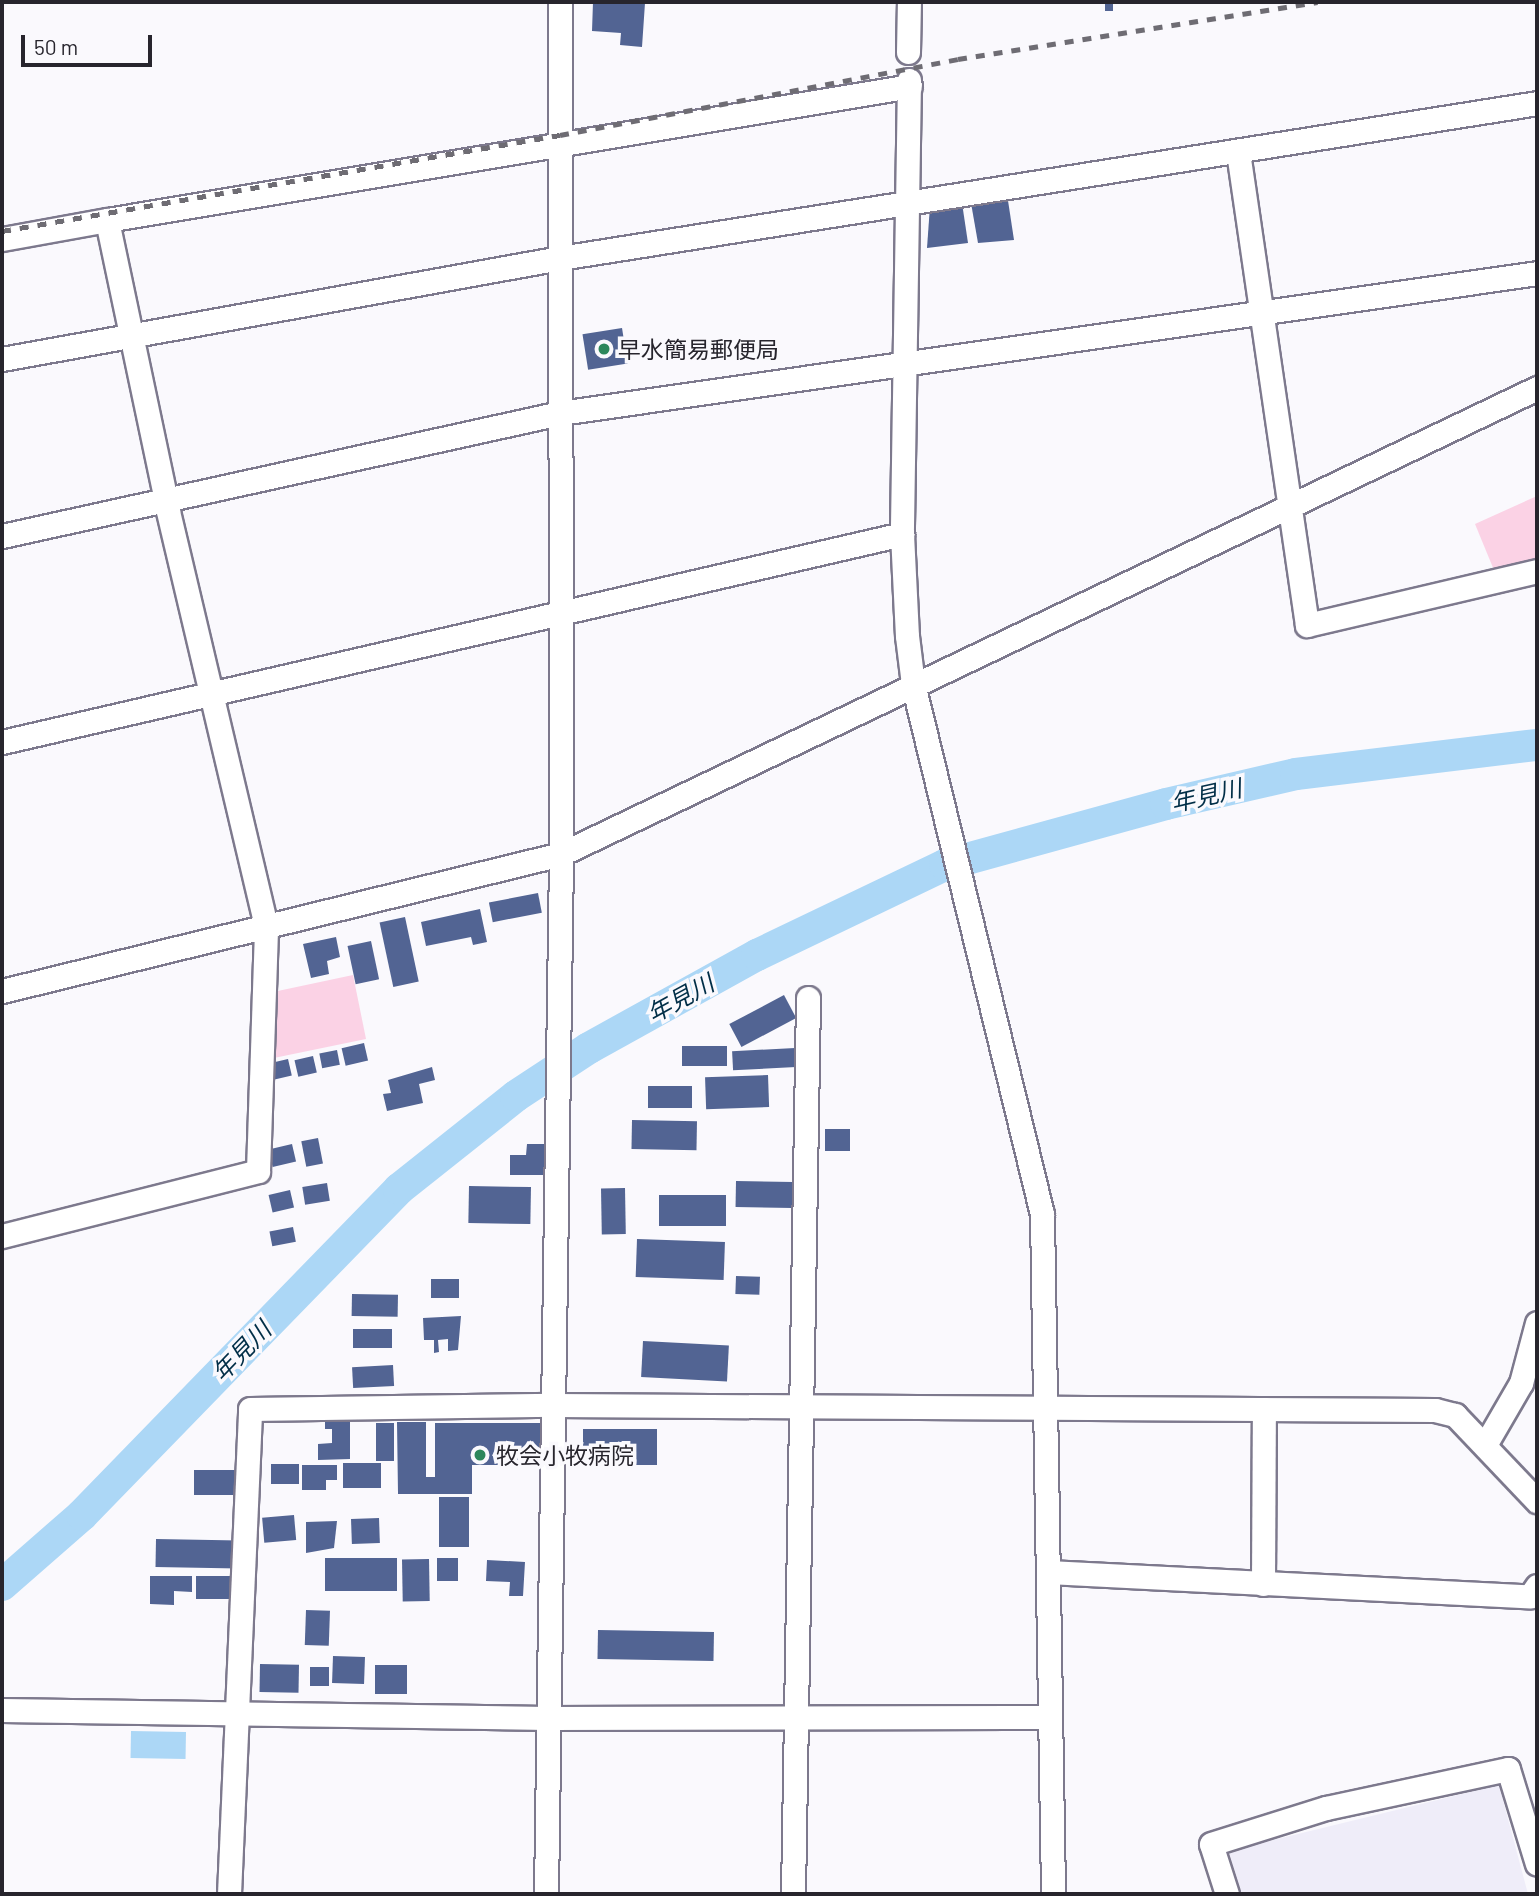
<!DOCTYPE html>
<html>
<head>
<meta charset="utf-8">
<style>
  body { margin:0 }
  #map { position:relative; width:1539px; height:1896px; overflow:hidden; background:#faf9fd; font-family:Barlow,"Noto Sans JP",sans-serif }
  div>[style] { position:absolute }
  .built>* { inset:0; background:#efedf9 }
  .green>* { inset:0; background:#fbd2e5 }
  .water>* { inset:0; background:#acd7f6; transform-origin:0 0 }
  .river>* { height:32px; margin:-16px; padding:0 16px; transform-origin:16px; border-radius:16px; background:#acd7f6 }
  .building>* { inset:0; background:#526493; transform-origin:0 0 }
  .roads { filter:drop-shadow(2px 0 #7d798d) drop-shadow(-2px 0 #7d798d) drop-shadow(0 2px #7d798d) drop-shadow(0 -2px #7d798d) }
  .minor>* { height:23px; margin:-11.5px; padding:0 11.5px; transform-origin:11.5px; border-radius:11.5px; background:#fff }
  .rail>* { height:5px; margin-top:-2.5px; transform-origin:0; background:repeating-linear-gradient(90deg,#6e6c73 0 9px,transparent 0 18px) }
  .dots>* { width:19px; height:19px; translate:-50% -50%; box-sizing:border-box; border:4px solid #faf9fd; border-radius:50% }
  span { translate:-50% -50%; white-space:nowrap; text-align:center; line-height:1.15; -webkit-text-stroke:7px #faf9fd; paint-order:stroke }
  .poi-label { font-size:23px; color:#27252d }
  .left { translate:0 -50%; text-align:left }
  .water-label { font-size:24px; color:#012e47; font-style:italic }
  .frame { position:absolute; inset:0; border:4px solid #27252d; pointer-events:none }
  .scale { position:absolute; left:21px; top:35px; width:131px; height:32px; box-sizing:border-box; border:4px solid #27252d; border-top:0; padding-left:9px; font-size:21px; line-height:24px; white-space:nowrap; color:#27252d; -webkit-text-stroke:5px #faf9fd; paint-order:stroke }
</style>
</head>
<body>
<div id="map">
  <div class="built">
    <div style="clip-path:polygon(1499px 1785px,1528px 1894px,1234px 1894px,1220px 1853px)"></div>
  </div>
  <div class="green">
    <div style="clip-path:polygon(1537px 496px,1537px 565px,1496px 575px,1475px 524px)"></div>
    <div style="clip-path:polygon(353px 975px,366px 1039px,269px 1059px,273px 992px)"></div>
  </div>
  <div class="water">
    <div style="left:131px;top:1731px;width:55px;height:27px;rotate:1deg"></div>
  </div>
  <div class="river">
    <div style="left:2px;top:1585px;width:106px;rotate:-41.2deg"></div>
    <div style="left:82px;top:1515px;width:455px;rotate:-45.8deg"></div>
    <div style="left:399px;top:1189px;width:149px;rotate:-38.5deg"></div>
    <div style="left:516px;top:1096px;width:87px;rotate:-33.3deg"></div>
    <div style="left:589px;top:1048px;width:192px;rotate:-29deg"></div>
    <div style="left:757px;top:955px;width:208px;rotate:-25.6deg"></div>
    <div style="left:945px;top:865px;width:229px;rotate:-15.4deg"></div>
    <div style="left:1166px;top:804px;width:133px;rotate:-13deg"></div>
    <div style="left:1296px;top:774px;width:243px;rotate:-6.9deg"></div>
  </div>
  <div class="building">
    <div style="clip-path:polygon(593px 2px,645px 3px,642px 47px,620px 45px,621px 33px,592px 31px)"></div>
    <div style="left:1105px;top:2px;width:8px;height:9px"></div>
    <div style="clip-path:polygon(1007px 194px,1014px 240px,978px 243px,971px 203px)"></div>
    <div style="clip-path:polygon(962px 203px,968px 243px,927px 248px,930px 206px)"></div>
    <div style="left:622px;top:328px;width:36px;height:40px;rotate:81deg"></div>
    <div style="left:538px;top:893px;width:20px;height:50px;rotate:79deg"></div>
    <div style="clip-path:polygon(480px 909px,487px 942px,473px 945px,471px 937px,426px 946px,421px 922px)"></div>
    <div style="left:405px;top:917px;width:66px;height:26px;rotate:78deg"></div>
    <div style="clip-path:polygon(336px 937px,340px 957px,327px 961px,329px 974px,311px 978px,303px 944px)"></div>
    <div style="left:371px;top:941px;width:39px;height:24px;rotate:78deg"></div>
    <div style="left:784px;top:995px;width:26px;height:62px;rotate:62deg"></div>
    <div style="left:364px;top:1043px;width:18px;height:23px;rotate:77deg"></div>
    <div style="left:682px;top:1046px;width:45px;height:20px"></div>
    <div style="left:795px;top:1048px;width:19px;height:63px;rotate:87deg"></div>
    <div style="left:337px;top:1050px;width:15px;height:18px;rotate:79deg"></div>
    <div style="left:313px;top:1056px;width:17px;height:19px;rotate:77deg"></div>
    <div style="left:288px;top:1059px;width:17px;height:21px;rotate:77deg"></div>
    <div style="clip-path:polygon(432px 1067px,435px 1080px,419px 1084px,423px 1103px,387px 1111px,383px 1094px,391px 1093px,388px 1080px)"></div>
    <div style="left:768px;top:1075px;width:32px;height:63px;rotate:88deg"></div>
    <div style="left:648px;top:1086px;width:44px;height:22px"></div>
    <div style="left:632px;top:1120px;width:65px;height:29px;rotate:1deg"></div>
    <div style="left:825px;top:1129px;width:25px;height:22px"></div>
    <div style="left:318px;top:1138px;width:26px;height:17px;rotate:79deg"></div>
    <div style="left:292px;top:1144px;width:18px;height:24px;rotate:77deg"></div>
    <div style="clip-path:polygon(527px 1144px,548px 1144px,548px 1175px,510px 1175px,510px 1155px,526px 1155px)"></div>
    <div style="left:736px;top:1181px;width:57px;height:26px;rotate:1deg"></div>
    <div style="left:327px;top:1183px;width:18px;height:25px;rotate:81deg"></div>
    <div style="left:469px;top:1186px;width:62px;height:37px;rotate:1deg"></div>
    <div style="left:625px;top:1188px;width:46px;height:24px;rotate:89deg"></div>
    <div style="left:290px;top:1190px;width:18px;height:22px;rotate:77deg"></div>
    <div style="left:659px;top:1195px;width:67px;height:31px"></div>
    <div style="left:293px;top:1227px;width:15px;height:24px;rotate:79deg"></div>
    <div style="left:637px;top:1239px;width:88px;height:38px;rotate:2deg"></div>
    <div style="left:736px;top:1276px;width:24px;height:18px;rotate:2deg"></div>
    <div style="left:431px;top:1279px;width:28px;height:19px"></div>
    <div style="left:352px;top:1294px;width:46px;height:22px;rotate:1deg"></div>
    <div style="clip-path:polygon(461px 1316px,458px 1350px,448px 1351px,448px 1339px,438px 1340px,439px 1352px,434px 1353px,434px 1340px,424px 1340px,423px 1318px)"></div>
    <div style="left:392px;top:1329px;width:19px;height:39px;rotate:90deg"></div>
    <div style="left:643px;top:1341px;width:86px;height:36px;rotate:3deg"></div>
    <div style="left:393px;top:1365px;width:21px;height:41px;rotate:87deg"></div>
    <div style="clip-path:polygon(325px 1418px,350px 1418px,350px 1459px,318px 1460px,318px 1444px,332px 1443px,332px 1429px,325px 1429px)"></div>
    <div style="clip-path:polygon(397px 1422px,426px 1422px,426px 1477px,435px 1477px,435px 1423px,543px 1423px,547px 1465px,472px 1465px,472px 1494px,398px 1494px)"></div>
    <div style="left:394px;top:1423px;width:38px;height:18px;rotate:90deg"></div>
    <div style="clip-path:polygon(583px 1429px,657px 1429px,657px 1465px,624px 1465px,624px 1445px,618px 1445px,618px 1463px,583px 1463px)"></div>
    <div style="left:343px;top:1463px;width:38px;height:25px"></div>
    <div style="left:271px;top:1464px;width:28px;height:20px"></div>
    <div style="clip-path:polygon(302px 1465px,337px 1465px,337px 1480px,326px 1480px,326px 1490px,302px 1490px)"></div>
    <div style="left:194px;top:1470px;width:48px;height:25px"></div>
    <div style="left:439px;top:1497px;width:30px;height:50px"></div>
    <div style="left:294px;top:1515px;width:25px;height:32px;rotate:85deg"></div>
    <div style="left:379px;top:1518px;width:25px;height:28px;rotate:88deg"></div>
    <div style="clip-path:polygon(337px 1521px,334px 1548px,306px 1553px,306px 1522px)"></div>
    <div style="left:156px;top:1539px;width:83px;height:28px;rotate:1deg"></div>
    <div style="left:397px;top:1558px;width:33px;height:72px;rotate:90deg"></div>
    <div style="left:437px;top:1558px;width:21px;height:23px"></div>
    <div style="left:429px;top:1559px;width:42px;height:27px;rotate:89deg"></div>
    <div style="clip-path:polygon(487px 1560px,525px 1562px,523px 1596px,509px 1596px,510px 1582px,486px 1581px)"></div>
    <div style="clip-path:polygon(150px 1576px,192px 1576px,192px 1592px,174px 1591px,174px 1605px,150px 1604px)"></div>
    <div style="left:196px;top:1576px;width:35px;height:23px"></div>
    <div style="left:306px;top:1610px;width:24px;height:35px;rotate:2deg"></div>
    <div style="left:598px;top:1630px;width:116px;height:29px;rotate:1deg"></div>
    <div style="left:333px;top:1656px;width:32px;height:27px;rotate:2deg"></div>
    <div style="left:260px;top:1664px;width:39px;height:28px;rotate:1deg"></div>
    <div style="left:375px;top:1665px;width:32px;height:29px"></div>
    <div style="left:310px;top:1667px;width:19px;height:19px"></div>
  </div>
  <div class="roads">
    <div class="minor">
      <div style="left:908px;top:52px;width:50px;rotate:-88.9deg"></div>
      <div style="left:909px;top:80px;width:454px;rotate:90.9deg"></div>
      <div style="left:902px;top:534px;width:102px;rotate:87.2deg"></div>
      <div style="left:907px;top:636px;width:48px;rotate:82.9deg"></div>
      <div style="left:913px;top:684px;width:545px;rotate:76.32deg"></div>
      <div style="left:1042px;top:1214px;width:680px;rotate:89.07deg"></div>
      <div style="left:1238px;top:152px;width:478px;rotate:81.7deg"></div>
      <div style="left:1307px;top:625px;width:236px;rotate:-13.2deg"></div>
      <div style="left:2px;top:239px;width:107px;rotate:-10.3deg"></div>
      <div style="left:2px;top:359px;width:567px;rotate:-10.26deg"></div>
      <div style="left:560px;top:258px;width:989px;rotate:-9.01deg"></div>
      <div style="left:2px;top:536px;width:571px;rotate:-12.43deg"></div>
      <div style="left:560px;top:413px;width:987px;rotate:-8.15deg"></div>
      <div style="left:2px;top:742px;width:924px;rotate:-13.01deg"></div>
      <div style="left:2px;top:991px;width:576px;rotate:-13.77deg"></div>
      <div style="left:561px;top:854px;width:1082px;rotate:-25.52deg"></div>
      <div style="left:2px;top:1236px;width:264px;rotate:-14.2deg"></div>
      <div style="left:258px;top:1171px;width:245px;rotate:-88.1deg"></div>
      <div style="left:266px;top:926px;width:427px;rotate:-103.3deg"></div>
      <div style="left:168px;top:510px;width:296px;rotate:-101.9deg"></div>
      <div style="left:107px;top:220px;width:814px;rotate:-9.47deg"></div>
      <div style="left:1485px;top:1445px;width:72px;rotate:-59.9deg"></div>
      <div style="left:1521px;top:1383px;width:62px;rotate:-75.1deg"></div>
      <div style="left:1048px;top:1572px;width:483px;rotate:2.9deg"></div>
      <div style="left:1530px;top:1596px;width:12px;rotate:-55deg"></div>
      <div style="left:1263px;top:1584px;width:175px;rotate:-89.7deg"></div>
      <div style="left:2px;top:1710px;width:545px;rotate:0.84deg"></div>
      <div style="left:547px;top:1718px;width:503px;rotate:-0.11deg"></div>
      <div style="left:229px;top:1894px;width:485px;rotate:-87.5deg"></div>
      <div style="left:250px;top:1409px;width:304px;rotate:-0.8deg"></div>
      <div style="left:554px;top:1405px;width:881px;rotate:0.33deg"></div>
      <div style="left:1435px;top:1410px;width:21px;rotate:14deg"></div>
      <div style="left:1455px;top:1415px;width:119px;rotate:46.4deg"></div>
      <div style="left:546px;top:1894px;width:1040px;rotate:-89.17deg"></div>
      <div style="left:561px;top:854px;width:852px;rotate:-90.07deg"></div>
      <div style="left:793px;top:1894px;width:896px;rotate:-89.04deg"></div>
      <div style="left:1227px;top:1894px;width:52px;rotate:-107.7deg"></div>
      <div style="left:1211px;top:1844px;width:121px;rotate:-17.4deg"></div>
      <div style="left:1326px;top:1808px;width:186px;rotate:-12.1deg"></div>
      <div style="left:1508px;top:1769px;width:99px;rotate:73deg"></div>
    </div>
  </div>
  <div class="rail">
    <div style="left:2px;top:231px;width:566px;rotate:-9.76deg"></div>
    <div style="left:560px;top:135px;width:405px;rotate:-10.8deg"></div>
    <div style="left:958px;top:59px;width:364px;rotate:-9deg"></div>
  </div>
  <div class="dots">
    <div style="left:604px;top:349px;background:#2d875c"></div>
    <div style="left:480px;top:1455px;background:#2d875c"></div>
  </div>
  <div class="poi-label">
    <span class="left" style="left:618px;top:349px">早水簡易郵便局</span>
    <span class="left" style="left:496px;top:1455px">牧会小牧病院</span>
  </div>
  <div class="water-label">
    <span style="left:1206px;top:795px;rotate:-13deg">年見川</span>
    <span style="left:680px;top:998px;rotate:-29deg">年見川</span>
    <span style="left:241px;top:1351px;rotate:-46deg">年見川</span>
  </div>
  <div class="frame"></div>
  <div class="scale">50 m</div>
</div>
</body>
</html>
